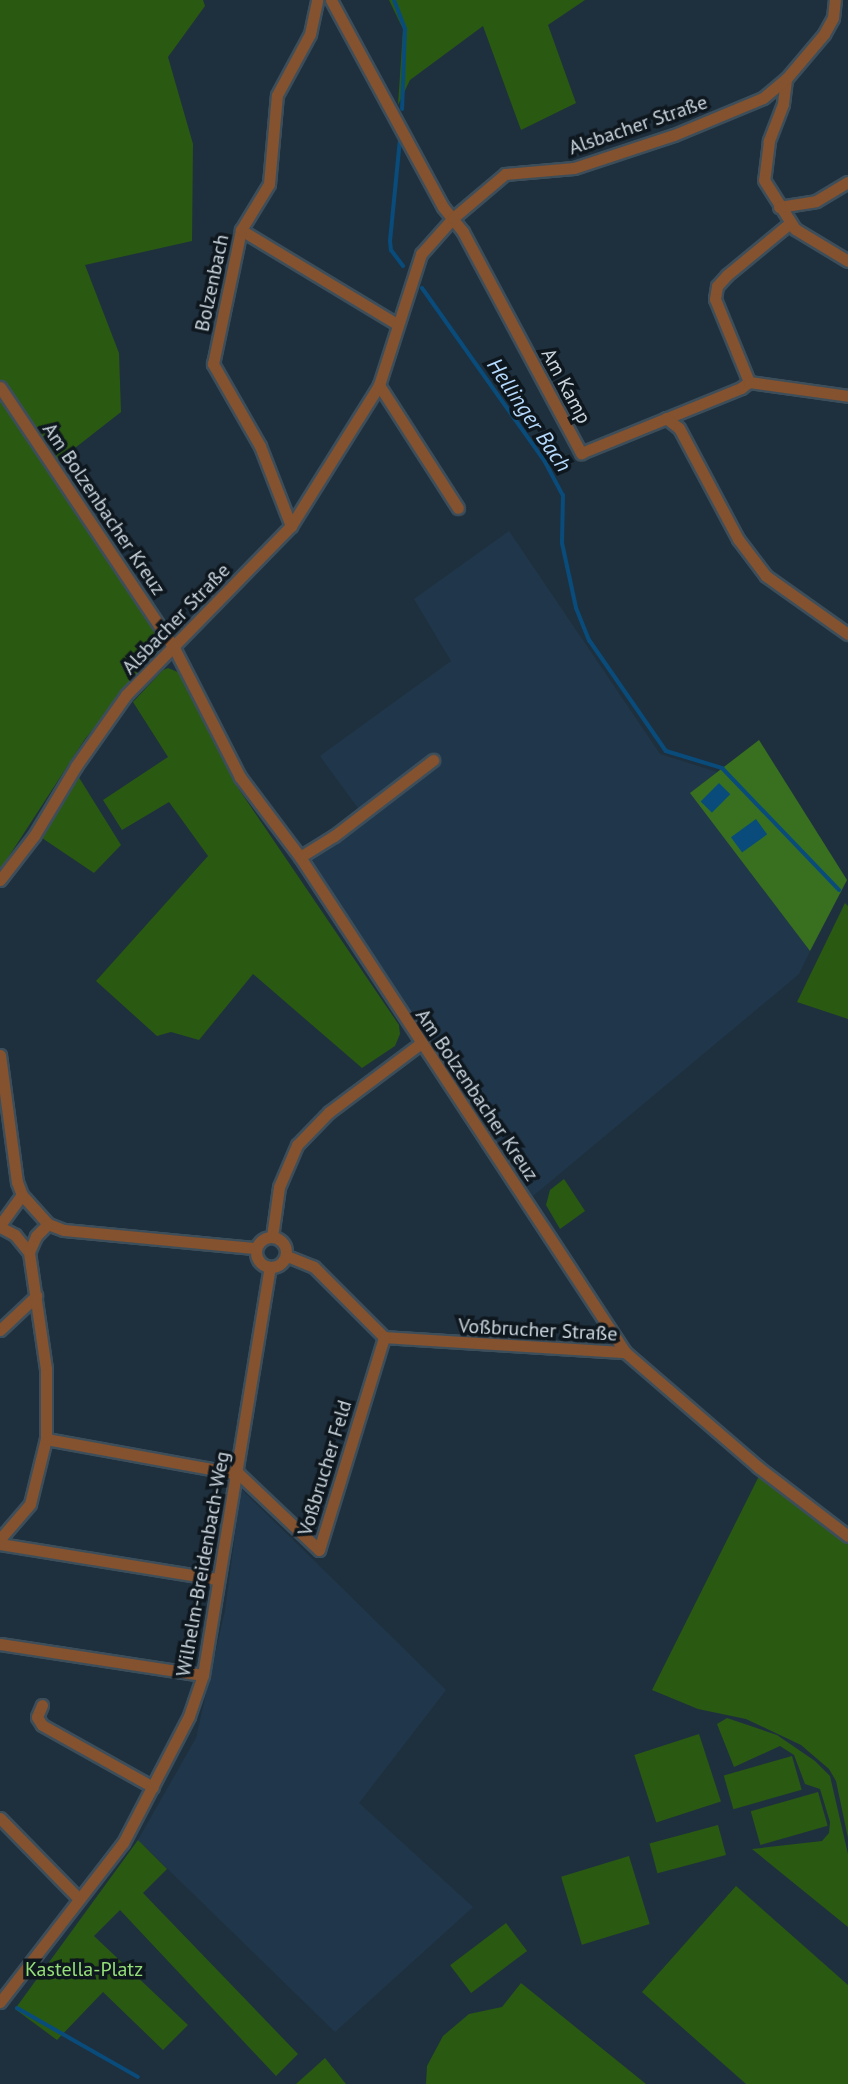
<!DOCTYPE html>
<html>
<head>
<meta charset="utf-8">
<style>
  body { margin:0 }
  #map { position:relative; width:848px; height:2084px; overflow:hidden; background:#1e303e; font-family:"PT Sans",sans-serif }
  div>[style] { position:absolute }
  .built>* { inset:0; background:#20374b }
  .green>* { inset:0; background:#2a5912; transform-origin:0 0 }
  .forest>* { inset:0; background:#39701f }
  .water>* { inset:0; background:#094c7c; transform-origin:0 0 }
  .stream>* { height:4px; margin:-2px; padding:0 2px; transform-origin:2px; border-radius:2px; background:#094c7c }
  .roads { filter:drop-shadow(2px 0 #3d4e5b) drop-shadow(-2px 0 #3d4e5b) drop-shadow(0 2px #3d4e5b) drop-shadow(0 -2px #3d4e5b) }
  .minor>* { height:11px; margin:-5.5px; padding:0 5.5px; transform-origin:5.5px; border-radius:5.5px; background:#84522e }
  .minor>.ring { margin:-5.5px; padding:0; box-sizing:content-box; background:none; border:11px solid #84522e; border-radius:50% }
  span { translate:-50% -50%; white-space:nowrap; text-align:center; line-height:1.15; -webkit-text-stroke:7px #0f171e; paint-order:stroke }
  .street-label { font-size:20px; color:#cad5de }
  .park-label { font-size:20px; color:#95e078 }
  .water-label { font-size:22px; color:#b4d9fc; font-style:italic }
</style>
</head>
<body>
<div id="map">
  <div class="built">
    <div style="clip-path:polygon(509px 531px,660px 754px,717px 772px,691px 793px,810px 951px,799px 974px,533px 1196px,309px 861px,366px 819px,320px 756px,451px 661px,414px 599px)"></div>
    <div style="clip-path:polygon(241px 1489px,446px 1690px,359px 1803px,473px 1907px,335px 2032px,138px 1840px,196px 1738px,225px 1611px)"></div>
  </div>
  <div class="green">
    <div style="clip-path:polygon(0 0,203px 0,205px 6px,168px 57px,193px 144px,192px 241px,85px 265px,119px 353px,121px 412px,57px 462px,0 380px)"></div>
    <div style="clip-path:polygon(389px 0,585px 0,548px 25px,576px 103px,521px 130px,483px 26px,410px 80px,398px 105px,403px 29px)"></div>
    <div style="clip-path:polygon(0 395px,161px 636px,163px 644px,85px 739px,0 870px)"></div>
    <div style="clip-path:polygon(168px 668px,180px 673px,185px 681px,234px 782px,399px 1025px,400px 1034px,395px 1046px,362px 1068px,253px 974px,199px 1040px,171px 1032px,157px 1036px,96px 981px,208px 856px,169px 802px,122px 830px,103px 800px,168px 757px,133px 702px,163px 670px)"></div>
    <div style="clip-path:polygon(78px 776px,121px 845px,94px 873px,42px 838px)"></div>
    <div style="clip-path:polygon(845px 903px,848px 906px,848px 1019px,797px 1002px)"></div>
    <div style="clip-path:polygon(564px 1179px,585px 1211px,560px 1229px,546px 1205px,550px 1190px)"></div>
    <div style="clip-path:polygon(759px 1476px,766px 1477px,848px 1544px,848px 1838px,836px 1781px,829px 1769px,801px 1745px,746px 1719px,698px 1709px,652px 1690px)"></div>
    <div style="clip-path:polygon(727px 1718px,777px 1735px,815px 1761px,830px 1776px,848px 1854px,848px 1927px,752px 1849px,822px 1841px,829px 1833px,830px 1822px,820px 1789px,805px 1784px,794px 1755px,780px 1746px,734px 1767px,717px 1724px)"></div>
    <div style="left:699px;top:1734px;width:71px;height:68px;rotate:72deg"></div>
    <div style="left:792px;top:1756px;width:35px;height:71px;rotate:74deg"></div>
    <div style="left:818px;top:1792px;width:35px;height:70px;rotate:74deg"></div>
    <div style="left:718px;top:1825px;width:31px;height:71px;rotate:75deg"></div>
    <div style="clip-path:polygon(138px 1840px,167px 1869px,143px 1893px,298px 2054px,276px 2076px,120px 1910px,94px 1936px,188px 2025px,163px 2050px,103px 1992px,57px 2040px,15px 2009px)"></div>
    <div style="left:629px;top:1856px;width:71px;height:71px;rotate:73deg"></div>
    <div style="clip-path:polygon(736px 1886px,848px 1985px,848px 2084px,746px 2084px,642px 1992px)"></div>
    <div style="left:506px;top:1923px;width:35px;height:70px;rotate:53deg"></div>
    <div style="clip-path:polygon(521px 1983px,646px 2084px,426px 2084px,427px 2066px,443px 2036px,469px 2014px,502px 2007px)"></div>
    <div style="clip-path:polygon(325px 2058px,346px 2084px,296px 2084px)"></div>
  </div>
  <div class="forest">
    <div style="clip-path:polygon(759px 740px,847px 880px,810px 951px,690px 793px)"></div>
  </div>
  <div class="water">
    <div style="left:719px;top:783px;width:16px;height:26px;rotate:45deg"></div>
    <div style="left:756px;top:819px;width:19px;height:31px;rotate:54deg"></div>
  </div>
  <div class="stream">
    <div style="left:394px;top:0;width:31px;rotate:69deg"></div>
    <div style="left:405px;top:29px;width:80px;rotate:92.1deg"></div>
    <div style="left:400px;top:139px;width:102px;rotate:95.6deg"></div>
    <div style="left:390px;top:241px;width:9px;rotate:84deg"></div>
    <div style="left:391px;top:250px;width:20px;rotate:53deg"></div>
    <div style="left:422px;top:288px;width:211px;rotate:54.7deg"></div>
    <div style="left:544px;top:460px;width:40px;rotate:62deg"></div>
    <div style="left:563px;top:495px;width:48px;rotate:91.2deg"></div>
    <div style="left:562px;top:543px;width:66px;rotate:77.8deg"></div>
    <div style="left:576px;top:608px;width:35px;rotate:68deg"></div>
    <div style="left:589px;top:640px;width:135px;rotate:55.3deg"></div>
    <div style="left:666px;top:751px;width:59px;rotate:16.9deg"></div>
    <div style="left:722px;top:768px;width:169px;rotate:46.2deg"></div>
    <div style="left:17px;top:2008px;width:139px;rotate:29.7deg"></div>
  </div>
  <div class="roads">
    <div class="minor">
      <div style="left:331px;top:0;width:235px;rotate:61.6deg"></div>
      <div style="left:443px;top:207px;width:32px;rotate:51deg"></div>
      <div style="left:463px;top:232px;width:251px;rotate:61.9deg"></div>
      <div style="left:581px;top:453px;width:173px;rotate:-22.1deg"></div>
      <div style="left:741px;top:388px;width:10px;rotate:-37deg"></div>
      <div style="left:786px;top:79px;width:25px;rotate:97deg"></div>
      <div style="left:783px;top:104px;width:40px;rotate:111deg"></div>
      <div style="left:769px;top:141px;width:39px;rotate:97deg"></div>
      <div style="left:764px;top:180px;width:58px;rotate:57.7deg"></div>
      <div style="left:795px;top:229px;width:62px;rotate:31.1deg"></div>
      <div style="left:779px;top:207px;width:37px;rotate:-9deg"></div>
      <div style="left:816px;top:201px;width:37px;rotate:-31deg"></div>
      <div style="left:790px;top:223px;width:82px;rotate:140.5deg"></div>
      <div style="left:727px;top:275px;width:15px;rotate:132deg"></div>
      <div style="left:717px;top:286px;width:13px;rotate:99deg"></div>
      <div style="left:715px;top:299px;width:90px;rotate:67.7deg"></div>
      <div style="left:749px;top:382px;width:100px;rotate:8deg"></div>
      <div style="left:241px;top:230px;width:182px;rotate:31.1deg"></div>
      <div style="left:379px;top:385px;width:146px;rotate:57.3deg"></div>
      <div style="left:0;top:387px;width:314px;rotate:56.3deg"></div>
      <div style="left:174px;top:648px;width:145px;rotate:62.9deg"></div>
      <div style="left:240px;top:777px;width:100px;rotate:53.1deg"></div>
      <div style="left:300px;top:857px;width:592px;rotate:56.71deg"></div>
      <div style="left:625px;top:1352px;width:176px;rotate:40.8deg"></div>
      <div style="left:758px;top:1467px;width:113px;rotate:37.5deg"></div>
      <div style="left:666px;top:418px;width:16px;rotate:38deg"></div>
      <div style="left:679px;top:428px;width:126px;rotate:62deg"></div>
      <div style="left:738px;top:539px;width:46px;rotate:52.9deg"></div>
      <div style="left:766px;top:576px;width:100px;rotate:35.3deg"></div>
      <div style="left:291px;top:526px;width:86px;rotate:-111.2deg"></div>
      <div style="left:260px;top:446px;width:95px;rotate:-119.8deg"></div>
      <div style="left:213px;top:364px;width:137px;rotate:-78.2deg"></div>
      <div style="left:241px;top:230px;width:54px;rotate:-58.7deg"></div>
      <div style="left:269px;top:184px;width:89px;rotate:-84.9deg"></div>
      <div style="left:277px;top:95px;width:69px;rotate:-61.6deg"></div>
      <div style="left:310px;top:34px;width:35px;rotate:-78deg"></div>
      <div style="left:300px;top:857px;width:40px;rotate:-32deg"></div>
      <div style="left:334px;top:836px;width:125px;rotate:-37.5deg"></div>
      <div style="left:0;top:880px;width:56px;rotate:-52.3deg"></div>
      <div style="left:34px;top:836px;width:82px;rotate:-59deg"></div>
      <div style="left:76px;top:766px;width:87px;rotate:-54.8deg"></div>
      <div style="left:126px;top:695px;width:236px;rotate:-45.7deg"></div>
      <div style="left:291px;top:526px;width:166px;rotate:-58deg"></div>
      <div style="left:379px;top:385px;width:138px;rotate:-72.2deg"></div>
      <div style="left:421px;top:254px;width:48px;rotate:-48.4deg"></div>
      <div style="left:453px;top:218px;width:68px;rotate:-40.2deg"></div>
      <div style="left:505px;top:174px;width:69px;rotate:-5deg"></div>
      <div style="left:574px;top:168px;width:105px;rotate:-18.3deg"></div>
      <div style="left:674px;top:135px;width:96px;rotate:-22.6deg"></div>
      <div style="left:763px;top:98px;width:30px;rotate:-40deg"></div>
      <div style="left:786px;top:79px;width:59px;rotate:-49.8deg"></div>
      <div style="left:824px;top:34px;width:18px;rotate:-61deg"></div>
      <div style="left:833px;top:18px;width:18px;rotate:-84deg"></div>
      <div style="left:0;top:1055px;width:128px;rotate:82.4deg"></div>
      <div style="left:17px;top:1182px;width:14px;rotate:69deg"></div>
      <div style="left:22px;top:1195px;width:39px;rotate:48deg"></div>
      <div style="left:48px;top:1224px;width:17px;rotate:21deg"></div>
      <div style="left:64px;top:1230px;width:193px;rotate:5.4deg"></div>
      <div style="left:0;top:1225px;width:37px;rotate:-54deg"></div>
      <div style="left:0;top:1227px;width:17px;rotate:28deg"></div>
      <div style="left:15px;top:1235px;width:22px;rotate:51deg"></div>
      <div class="ring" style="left:256px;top:1237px;width:19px;height:19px"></div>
      <div style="left:272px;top:1237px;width:50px;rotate:-82deg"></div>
      <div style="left:279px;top:1187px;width:46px;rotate:-66.8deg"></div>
      <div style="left:297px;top:1145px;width:46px;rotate:-45.9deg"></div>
      <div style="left:329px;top:1112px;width:114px;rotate:-36.8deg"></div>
      <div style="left:287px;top:1256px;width:29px;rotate:22deg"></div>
      <div style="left:314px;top:1267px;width:99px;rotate:45deg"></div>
      <div style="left:384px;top:1337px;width:241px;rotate:3.6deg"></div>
      <div style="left:0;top:1330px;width:50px;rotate:-43.4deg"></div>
      <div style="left:46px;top:1439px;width:196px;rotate:10.3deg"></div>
      <div style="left:239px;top:1474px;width:110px;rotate:43.5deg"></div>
      <div style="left:319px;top:1550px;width:223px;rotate:-73deg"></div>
      <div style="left:0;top:1539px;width:46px;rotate:-49.4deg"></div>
      <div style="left:30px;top:1504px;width:67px;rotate:-76.2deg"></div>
      <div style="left:46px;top:1439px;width:70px;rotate:-90deg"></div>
      <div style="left:46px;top:1369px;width:118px;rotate:-98.3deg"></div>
      <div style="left:29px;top:1252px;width:17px;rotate:-66deg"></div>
      <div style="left:36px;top:1236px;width:17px;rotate:-45deg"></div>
      <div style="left:0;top:1544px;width:220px;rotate:9.2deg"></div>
      <div style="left:0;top:1644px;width:205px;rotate:8.7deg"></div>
      <div style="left:42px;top:1705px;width:13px;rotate:113deg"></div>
      <div style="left:37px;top:1717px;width:9px;rotate:58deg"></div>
      <div style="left:42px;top:1725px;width:127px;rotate:29.2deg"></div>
      <div style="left:0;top:1818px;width:112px;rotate:45.7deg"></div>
      <div style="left:0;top:2002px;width:201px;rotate:-52.3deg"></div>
      <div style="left:123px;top:1843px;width:143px;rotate:-62.5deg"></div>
      <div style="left:189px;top:1716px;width:43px;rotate:-71.1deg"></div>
      <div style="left:203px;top:1675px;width:412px;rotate:-80.7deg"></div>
    </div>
  </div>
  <div class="street-label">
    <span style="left:638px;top:125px;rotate:-19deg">Alsbacher Straße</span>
    <span style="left:212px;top:283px;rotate:-78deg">Bolzenbach</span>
    <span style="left:566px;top:386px;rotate:62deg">Am Kamp</span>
    <span style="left:104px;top:509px;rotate:56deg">Am Bolzenbacher Kreuz</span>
    <span style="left:176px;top:619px;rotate:-46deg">Alsbacher Straße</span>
    <span style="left:477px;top:1095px;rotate:56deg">Am Bolzenbacher Kreuz</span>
    <span style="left:538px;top:1330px;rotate:3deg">Voßbrucher Straße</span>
    <span style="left:325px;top:1468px;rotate:-73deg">Voßbrucher Feld</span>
    <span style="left:203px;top:1564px;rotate:-80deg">Wilhelm-Breidenbach-Weg</span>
  </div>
  <div class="park-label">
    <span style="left:84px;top:1969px">Kastella-Platz</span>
  </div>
  <div class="water-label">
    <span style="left:529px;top:415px;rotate:56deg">Hellinger Bach</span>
  </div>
</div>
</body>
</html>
